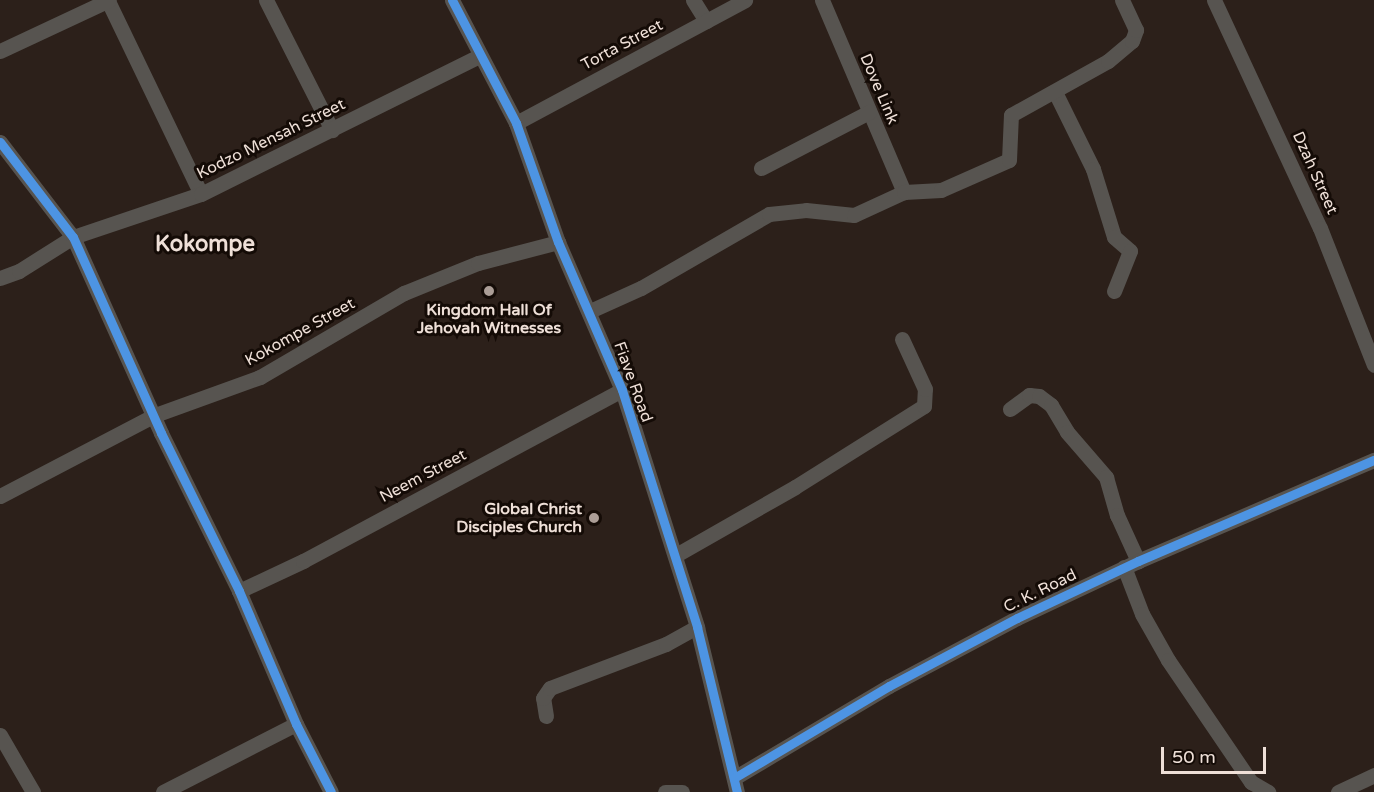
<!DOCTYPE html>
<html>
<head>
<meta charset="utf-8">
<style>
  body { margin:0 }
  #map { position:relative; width:1374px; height:792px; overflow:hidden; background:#2c201a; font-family:"Varela Round",sans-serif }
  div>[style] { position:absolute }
  .minor>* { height:15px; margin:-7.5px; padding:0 7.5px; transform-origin:7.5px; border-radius:7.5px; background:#575450 }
  .cycleway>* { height:9px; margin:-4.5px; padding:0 4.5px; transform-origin:4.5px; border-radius:4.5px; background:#4d94e3 }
  .dots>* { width:16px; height:16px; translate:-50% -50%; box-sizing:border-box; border:3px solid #140b06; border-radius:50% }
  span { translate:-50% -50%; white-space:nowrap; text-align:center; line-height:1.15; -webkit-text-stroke:6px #140b06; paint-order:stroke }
  .street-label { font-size:16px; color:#efe0d8 }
  .poi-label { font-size:16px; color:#efe0d8; font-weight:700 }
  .right { translate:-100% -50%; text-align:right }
  .district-label { font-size:22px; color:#efe0d8; font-weight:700 }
  .scale { position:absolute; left:1161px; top:747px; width:105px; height:27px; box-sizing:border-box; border:3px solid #efe0d8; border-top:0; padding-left:8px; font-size:18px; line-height:21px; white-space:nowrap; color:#efe0d8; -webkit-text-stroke:4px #140b06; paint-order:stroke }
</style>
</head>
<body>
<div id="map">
  <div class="minor">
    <div style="left:266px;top:0;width:146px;rotate:63.1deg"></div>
    <div style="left:452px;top:0;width:139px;rotate:62.5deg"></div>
    <div style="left:516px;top:123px;width:126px;rotate:70.6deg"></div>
    <div style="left:558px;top:242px;width:161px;rotate:66.6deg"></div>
    <div style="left:622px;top:390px;width:249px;rotate:72.4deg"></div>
    <div style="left:697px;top:627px;width:170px;rotate:76.4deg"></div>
    <div style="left:693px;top:0;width:25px;rotate:58deg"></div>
    <div style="left:822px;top:0;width:209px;rotate:66.9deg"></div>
    <div style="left:1214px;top:0;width:251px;rotate:65.1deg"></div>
    <div style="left:1320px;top:228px;width:147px;rotate:68.5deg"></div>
    <div style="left:108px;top:1px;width:214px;rotate:64.3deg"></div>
    <div style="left:0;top:51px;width:120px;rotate:-25.1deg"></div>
    <div style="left:1055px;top:92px;width:86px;rotate:63.7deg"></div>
    <div style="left:1093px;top:169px;width:71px;rotate:72.8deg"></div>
    <div style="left:1114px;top:237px;width:21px;rotate:41deg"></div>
    <div style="left:1130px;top:251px;width:43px;rotate:111.8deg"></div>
    <div style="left:516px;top:123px;width:260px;rotate:-28.2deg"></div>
    <div style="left:0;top:142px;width:120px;rotate:52.5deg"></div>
    <div style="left:73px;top:237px;width:215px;rotate:65.8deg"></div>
    <div style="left:161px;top:433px;width:176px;rotate:63.7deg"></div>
    <div style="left:239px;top:591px;width:145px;rotate:66.8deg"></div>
    <div style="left:296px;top:724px;width:76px;rotate:62.8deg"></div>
    <div style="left:761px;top:168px;width:122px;rotate:-27.4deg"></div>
    <div style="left:0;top:278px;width:20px;rotate:-20deg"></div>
    <div style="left:19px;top:271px;width:64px;rotate:-32.2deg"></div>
    <div style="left:73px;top:237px;width:135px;rotate:-18.6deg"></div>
    <div style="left:201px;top:194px;width:310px;rotate:-26.4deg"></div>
    <div style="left:590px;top:311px;width:56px;rotate:-24.3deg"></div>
    <div style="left:641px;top:288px;width:148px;rotate:-30deg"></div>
    <div style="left:769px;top:214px;width:37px;rotate:-6deg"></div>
    <div style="left:806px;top:210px;width:48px;rotate:5.9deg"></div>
    <div style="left:854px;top:215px;width:55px;rotate:-24.7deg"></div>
    <div style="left:904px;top:192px;width:37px;rotate:-3deg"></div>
    <div style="left:941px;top:190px;width:74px;rotate:-23.8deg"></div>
    <div style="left:1009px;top:160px;width:45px;rotate:-87.5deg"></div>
    <div style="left:1011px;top:115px;width:111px;rotate:-29.1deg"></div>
    <div style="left:1108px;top:61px;width:31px;rotate:-40deg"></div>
    <div style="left:1132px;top:41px;width:12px;rotate:-70deg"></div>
    <div style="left:1136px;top:30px;width:33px;rotate:-115deg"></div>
    <div style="left:1010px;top:409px;width:24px;rotate:-36deg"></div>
    <div style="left:1029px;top:395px;width:10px;rotate:6deg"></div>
    <div style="left:1039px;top:396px;width:15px;rotate:37deg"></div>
    <div style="left:1051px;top:405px;width:31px;rotate:59deg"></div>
    <div style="left:1067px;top:432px;width:60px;rotate:49.1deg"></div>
    <div style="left:1106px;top:477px;width:40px;rotate:74deg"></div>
    <div style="left:1117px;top:515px;width:51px;rotate:65.5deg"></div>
    <div style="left:0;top:496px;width:175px;rotate:-27.6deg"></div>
    <div style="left:155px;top:415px;width:112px;rotate:-19.9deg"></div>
    <div style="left:260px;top:377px;width:167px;rotate:-30.3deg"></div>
    <div style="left:404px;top:293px;width:80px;rotate:-22.1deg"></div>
    <div style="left:478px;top:263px;width:83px;rotate:-14.7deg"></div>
    <div style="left:676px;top:555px;width:137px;rotate:-29.7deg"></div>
    <div style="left:795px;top:487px;width:152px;rotate:-32.1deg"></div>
    <div style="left:924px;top:406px;width:17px;rotate:-87deg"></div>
    <div style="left:925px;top:389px;width:55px;rotate:-114.7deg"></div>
    <div style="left:1124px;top:567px;width:50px;rotate:69deg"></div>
    <div style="left:1142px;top:614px;width:53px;rotate:60.5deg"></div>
    <div style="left:1168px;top:660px;width:148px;rotate:55.8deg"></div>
    <div style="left:1251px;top:782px;width:20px;rotate:30deg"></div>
    <div style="left:239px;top:591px;width:71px;rotate:-25.1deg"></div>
    <div style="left:303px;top:561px;width:362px;rotate:-28.2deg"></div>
    <div style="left:546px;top:716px;width:18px;rotate:-99deg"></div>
    <div style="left:543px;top:698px;width:12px;rotate:-55deg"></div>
    <div style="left:550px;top:688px;width:124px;rotate:-20.8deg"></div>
    <div style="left:666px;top:644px;width:35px;rotate:-29deg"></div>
    <div style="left:0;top:735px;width:66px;rotate:59.9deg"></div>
    <div style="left:734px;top:778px;width:180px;rotate:-30.7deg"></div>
    <div style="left:889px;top:686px;width:145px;rotate:-28deg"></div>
    <div style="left:1017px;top:618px;width:134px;rotate:-25.2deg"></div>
    <div style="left:1138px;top:561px;width:257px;rotate:-23.2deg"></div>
    <div style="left:163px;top:792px;width:149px;rotate:-27.1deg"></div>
    <div style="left:665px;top:792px;width:17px"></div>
    <div style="left:1338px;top:792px;width:40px;rotate:-25deg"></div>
  </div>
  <div class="cycleway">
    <div style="left:452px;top:0;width:139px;rotate:62.5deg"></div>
    <div style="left:516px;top:123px;width:126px;rotate:70.6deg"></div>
    <div style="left:558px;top:242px;width:161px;rotate:66.6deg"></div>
    <div style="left:622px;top:390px;width:249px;rotate:72.4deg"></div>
    <div style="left:697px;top:627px;width:170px;rotate:76.4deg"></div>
    <div style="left:0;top:142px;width:120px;rotate:52.5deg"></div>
    <div style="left:73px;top:237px;width:215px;rotate:65.8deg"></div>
    <div style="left:161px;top:433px;width:176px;rotate:63.7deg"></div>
    <div style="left:239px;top:591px;width:145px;rotate:66.8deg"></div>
    <div style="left:296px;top:724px;width:76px;rotate:62.8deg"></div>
    <div style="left:734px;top:778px;width:180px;rotate:-30.7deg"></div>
    <div style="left:889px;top:686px;width:145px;rotate:-28deg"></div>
    <div style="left:1017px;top:618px;width:134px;rotate:-25.2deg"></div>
    <div style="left:1138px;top:561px;width:257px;rotate:-23.2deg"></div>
  </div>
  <div class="dots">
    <div style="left:489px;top:291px;background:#ab9d96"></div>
    <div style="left:594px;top:518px;background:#ab9d96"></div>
  </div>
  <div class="street-label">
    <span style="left:622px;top:45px;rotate:-28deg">Torta Street</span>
    <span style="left:879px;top:89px;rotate:67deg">Dove Link</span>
    <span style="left:271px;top:139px;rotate:-26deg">Kodzo Mensah Street</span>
    <span style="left:1315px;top:173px;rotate:66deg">Dzah Street</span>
    <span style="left:300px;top:332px;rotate:-29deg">Kokompe Street</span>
    <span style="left:633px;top:382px;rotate:70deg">Fiave Road</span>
    <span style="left:423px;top:476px;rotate:-28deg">Neem Street</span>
    <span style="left:1040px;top:591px;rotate:-26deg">C. K. Road</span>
  </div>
  <div class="poi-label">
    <span style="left:489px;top:319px">Kingdom Hall Of<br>Jehovah Witnesses</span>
    <span class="right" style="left:582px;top:518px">Global Christ<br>Disciples Church</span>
  </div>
  <div class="district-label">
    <span style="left:205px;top:245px">Kokompe</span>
  </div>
  <div class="scale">50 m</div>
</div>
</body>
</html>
